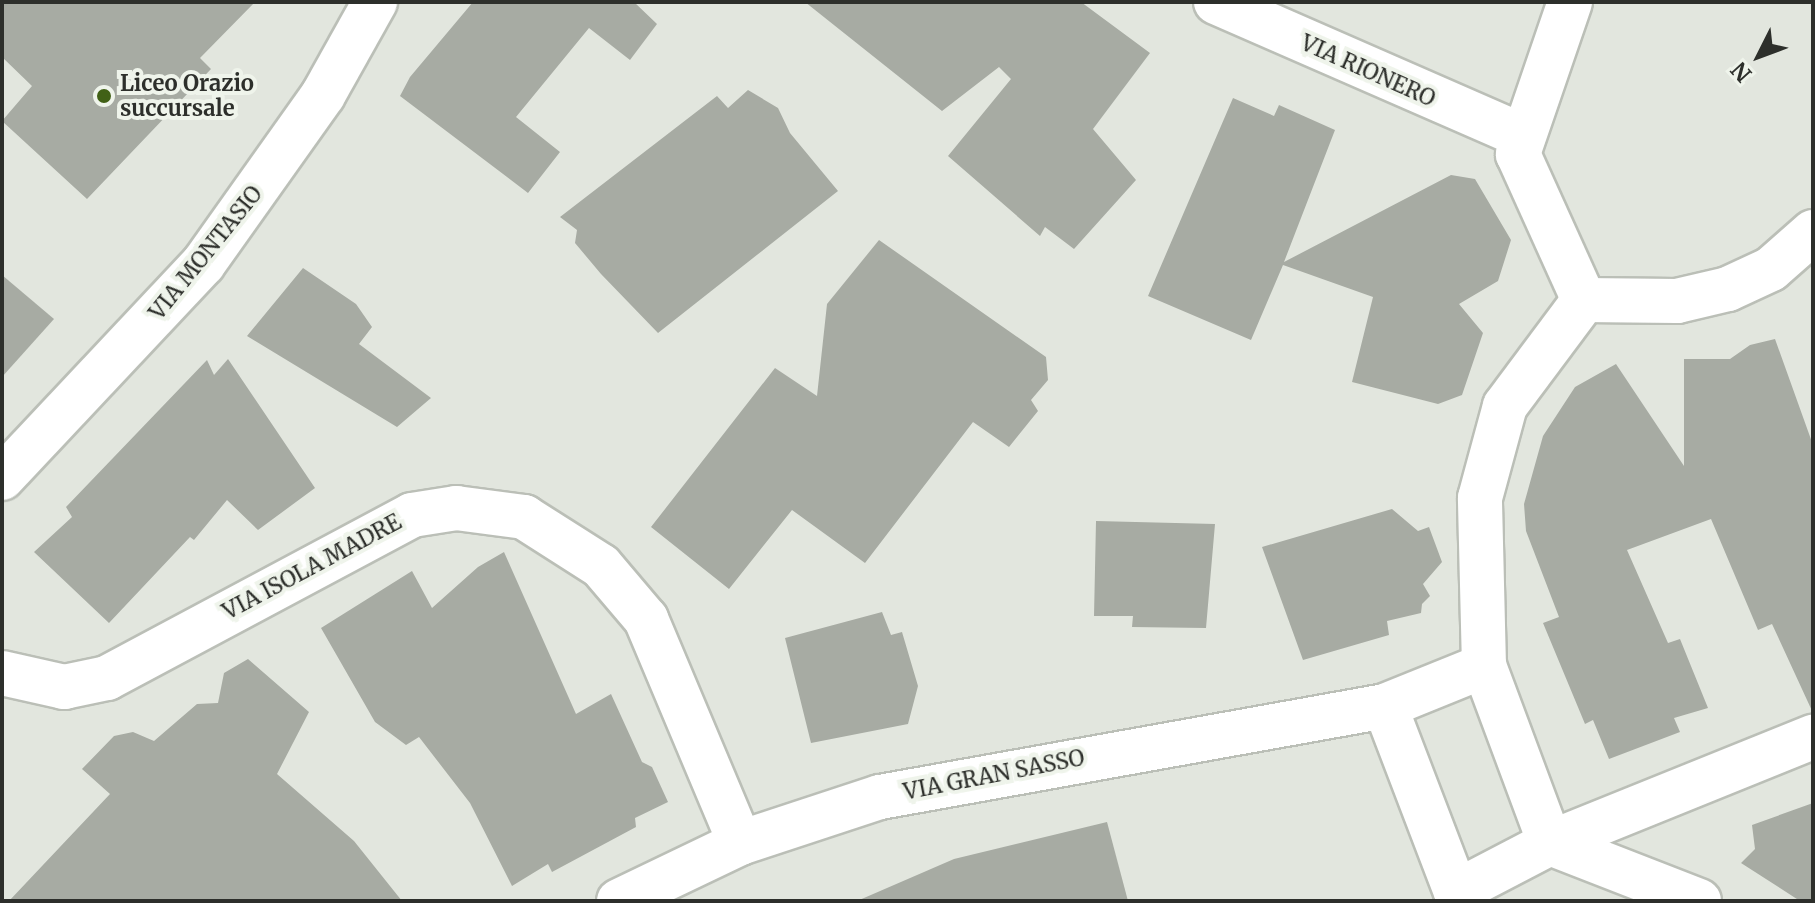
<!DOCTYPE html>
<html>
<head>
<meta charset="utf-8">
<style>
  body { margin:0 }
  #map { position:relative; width:1815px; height:903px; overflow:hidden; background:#e2e6de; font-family:Merriweather,serif }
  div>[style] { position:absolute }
  .building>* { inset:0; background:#a7aba3 }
  .roads { filter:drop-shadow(2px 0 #bbbfb7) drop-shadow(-2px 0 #bbbfb7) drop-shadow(0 2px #bbbfb7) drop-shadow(0 -2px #bbbfb7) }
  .minor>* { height:44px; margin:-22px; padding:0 22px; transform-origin:22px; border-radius:22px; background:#fff }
  .dots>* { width:22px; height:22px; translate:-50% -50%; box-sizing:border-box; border:4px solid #eff4eb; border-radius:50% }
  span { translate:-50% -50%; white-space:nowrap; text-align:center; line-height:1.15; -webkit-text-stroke:8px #eff4eb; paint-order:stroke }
  .street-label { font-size:22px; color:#2d2f2b }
  .poi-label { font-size:22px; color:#2d2f2b; font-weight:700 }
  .left { translate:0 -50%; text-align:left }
  .frame { position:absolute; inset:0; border:4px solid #2d2f2b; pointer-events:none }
  .north { position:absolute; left:1719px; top:16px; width:80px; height:80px; -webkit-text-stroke:6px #eff4eb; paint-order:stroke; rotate:228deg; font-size:22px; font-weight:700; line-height:32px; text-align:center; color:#2d2f2b }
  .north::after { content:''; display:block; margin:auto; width:28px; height:36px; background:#2d2f2b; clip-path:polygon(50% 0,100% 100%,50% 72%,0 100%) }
</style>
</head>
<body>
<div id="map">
  <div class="building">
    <div style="clip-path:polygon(2px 2px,255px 2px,200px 58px,211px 69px,87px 199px,2px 121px,32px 86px,2px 57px)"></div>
    <div style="clip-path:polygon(473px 2px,634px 2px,657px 24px,630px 60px,589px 28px,516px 117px,560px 152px,528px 193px,400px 96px,410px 77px)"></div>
    <div style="clip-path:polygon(805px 2px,1081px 2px,1150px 53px,1093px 129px,1136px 180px,1074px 249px,1045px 227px,1040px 236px,948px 156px,1011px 79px,999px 67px,942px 111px)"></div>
    <div style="clip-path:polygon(748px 90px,778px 108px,790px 133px,838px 191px,658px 333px,601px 274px,575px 243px,577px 230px,560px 217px,717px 96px,728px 108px)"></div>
    <div style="clip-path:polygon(1233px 98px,1274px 116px,1279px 105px,1335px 130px,1284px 262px,1451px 175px,1475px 179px,1511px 240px,1498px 281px,1459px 304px,1483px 333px,1462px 395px,1438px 404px,1352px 382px,1373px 297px,1283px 265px,1251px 340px,1148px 296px)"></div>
    <div style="clip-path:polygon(879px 240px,1046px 357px,1048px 380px,1031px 400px,1038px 411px,1009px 447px,973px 422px,865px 563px,792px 510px,729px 589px,651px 527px,775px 368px,817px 396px,827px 304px)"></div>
    <div style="clip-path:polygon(303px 268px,356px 304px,372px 327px,359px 344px,431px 398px,397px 427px,247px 336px)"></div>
    <div style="clip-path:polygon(2px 275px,54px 319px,2px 377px)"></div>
    <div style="clip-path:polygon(1775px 339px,1813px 445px,1813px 713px,1772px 624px,1758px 630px,1711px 519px,1627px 550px,1668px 643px,1680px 639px,1708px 708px,1674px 718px,1680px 732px,1609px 759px,1593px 720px,1585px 724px,1543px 623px,1559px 617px,1526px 531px,1524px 504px,1543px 436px,1575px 387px,1616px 364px,1684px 466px,1684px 359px,1730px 359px,1750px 345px)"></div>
    <div style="clip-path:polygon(228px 359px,315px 488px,258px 530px,227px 500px,194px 540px,190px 537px,109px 623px,34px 552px,72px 517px,66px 507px,207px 360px,214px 375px)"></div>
    <div style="clip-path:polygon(1392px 509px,1418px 531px,1429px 527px,1442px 562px,1423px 584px,1430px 596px,1422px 604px,1421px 613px,1387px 621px,1389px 635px,1303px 660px,1262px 547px)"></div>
    <div style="clip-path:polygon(1096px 521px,1215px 524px,1206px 628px,1132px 627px,1133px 616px,1094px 616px)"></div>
    <div style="clip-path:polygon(504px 552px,576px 714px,611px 694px,642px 762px,652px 767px,668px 802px,635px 818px,636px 827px,552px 872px,548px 864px,512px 886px,470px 803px,419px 737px,406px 745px,375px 722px,321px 628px,412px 571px,432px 608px,478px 567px)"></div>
    <div style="clip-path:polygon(882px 612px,891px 635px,902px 632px,918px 686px,908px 724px,811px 743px,785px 638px)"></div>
    <div style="clip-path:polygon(248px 659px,309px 712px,277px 774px,354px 841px,402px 901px,9px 901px,110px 794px,82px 769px,114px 736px,133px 732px,154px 741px,197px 704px,218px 703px,224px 673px)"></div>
    <div style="clip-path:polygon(1813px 803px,1813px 901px,1800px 901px,1741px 863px,1755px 849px,1752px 825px)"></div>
    <div style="clip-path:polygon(1107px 822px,1128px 901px,857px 901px,954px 859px)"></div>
  </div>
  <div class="roads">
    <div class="minor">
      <div style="left:1216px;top:2px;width:335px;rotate:23.6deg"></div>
      <div style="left:1570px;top:2px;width:161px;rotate:108.9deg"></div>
      <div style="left:1518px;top:154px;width:160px;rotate:65.7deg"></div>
      <div style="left:1584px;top:300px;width:93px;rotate:0.6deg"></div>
      <div style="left:1677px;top:301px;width:52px;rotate:-13.2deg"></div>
      <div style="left:1728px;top:289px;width:47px;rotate:-24.9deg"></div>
      <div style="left:1771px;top:269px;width:56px;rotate:-41.4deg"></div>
      <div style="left:2px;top:478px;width:294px;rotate:-46.8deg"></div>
      <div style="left:203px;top:264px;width:207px;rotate:-54.6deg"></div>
      <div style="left:323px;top:95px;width:107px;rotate:-60.8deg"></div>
      <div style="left:2px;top:673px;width:64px;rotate:12.7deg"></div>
      <div style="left:64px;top:687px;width:44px;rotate:-11.8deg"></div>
      <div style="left:107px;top:678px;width:346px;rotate:-28.1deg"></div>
      <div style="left:412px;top:515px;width:45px;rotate:-9deg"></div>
      <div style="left:456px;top:508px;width:69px;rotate:7.5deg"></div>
      <div style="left:524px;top:517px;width:91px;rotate:32.5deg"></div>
      <div style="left:601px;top:566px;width:70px;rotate:49.7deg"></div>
      <div style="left:646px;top:619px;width:243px;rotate:67.2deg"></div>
      <div style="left:1385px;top:706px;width:199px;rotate:69.1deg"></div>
      <div style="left:1550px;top:843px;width:189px;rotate:-110.4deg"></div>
      <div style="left:1484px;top:666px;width:168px;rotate:-91.4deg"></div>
      <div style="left:1480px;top:498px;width:95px;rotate:-74.8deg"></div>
      <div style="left:1505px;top:406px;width:132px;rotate:-53.3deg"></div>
      <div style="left:1550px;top:843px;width:160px;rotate:21.3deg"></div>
      <div style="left:1456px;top:892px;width:106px;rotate:-27.5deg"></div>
      <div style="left:1550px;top:843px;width:284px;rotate:-22deg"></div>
      <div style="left:619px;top:901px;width:134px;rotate:-25.6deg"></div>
      <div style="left:740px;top:843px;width:147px;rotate:-18.2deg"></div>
      <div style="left:880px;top:797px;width:513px;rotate:-10.21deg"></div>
      <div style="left:1385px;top:706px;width:107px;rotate:-22deg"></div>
    </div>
  </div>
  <div class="dots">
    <div style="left:104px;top:96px;background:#416116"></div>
  </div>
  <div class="street-label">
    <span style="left:1368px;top:71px;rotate:24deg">VIA RIONERO</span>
    <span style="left:206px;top:253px;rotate:-51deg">VIA MONTASIO</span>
    <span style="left:312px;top:567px;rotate:-28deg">VIA ISOLA MADRE</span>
    <span style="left:994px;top:775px;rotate:-11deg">VIA GRAN SASSO</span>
  </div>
  <div class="poi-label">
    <span class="left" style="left:120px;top:96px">Liceo Orazio<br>succursale</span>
  </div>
  <div class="frame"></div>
  <div class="north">N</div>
</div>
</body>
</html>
